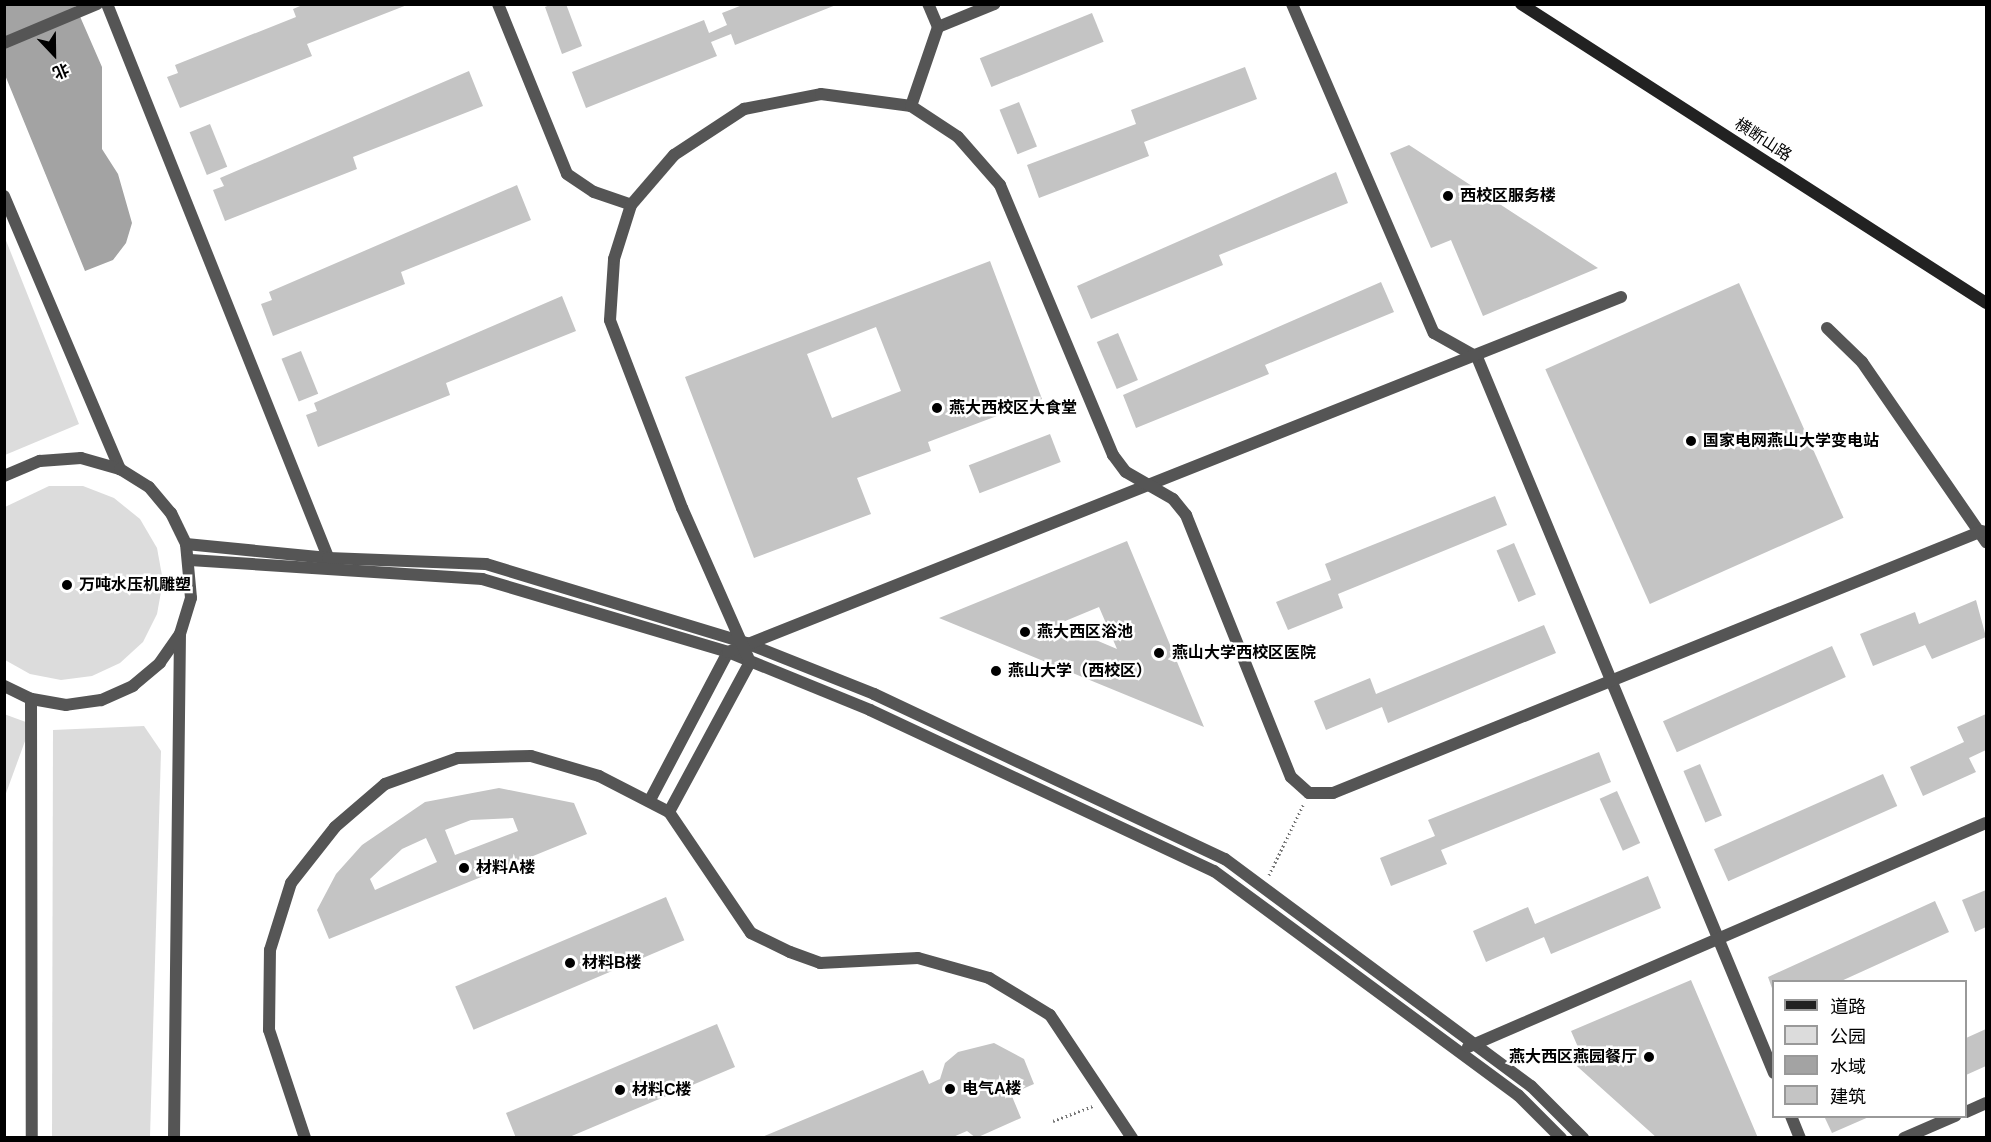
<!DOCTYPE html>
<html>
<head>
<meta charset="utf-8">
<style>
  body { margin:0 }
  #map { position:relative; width:1991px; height:1142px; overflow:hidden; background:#fff; font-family:Arial,"Noto Sans SC",sans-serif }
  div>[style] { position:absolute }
  .green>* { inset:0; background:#dcdcdc; transform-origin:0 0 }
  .water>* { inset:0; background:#a3a3a3 }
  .building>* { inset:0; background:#c4c4c4; transform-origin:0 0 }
  .path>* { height:3px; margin-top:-1.5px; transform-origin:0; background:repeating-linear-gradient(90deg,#777 0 1.5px,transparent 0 4.5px) }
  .street>* { height:12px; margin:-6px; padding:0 6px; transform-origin:6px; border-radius:6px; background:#555 }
  .secondary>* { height:12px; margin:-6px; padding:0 6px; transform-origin:6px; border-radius:6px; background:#222 }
  .dots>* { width:16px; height:16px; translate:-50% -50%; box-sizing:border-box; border:3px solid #fff; border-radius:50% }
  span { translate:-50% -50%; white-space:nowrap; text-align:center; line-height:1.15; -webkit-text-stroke:5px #fff; paint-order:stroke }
  .street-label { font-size:16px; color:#000 }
  .poi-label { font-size:16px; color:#000; font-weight:700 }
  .left { translate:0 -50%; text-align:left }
  .right { translate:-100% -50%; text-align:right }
  .frame { position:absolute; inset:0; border:6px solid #000; pointer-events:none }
  .legend { position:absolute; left:1772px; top:980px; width:195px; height:138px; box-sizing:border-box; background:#fff; border:2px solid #999; margin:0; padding:8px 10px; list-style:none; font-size:18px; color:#000 }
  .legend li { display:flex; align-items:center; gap:12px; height:30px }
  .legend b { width:30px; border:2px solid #999 }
  .north { position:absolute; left:24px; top:24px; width:60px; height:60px; -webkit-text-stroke:4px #fff; paint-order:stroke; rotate:158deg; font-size:16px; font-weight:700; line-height:24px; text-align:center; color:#000 }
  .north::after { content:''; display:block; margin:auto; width:21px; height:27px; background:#000; clip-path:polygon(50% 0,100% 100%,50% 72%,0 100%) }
</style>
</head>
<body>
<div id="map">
  <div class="green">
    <div style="clip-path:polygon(5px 238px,79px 424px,5px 455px,4px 455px)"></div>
    <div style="clip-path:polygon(49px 486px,83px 486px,114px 498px,140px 519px,157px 548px,163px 581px,157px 614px,143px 642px,120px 663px,92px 676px,61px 680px,30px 674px,5px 660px,5px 507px)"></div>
    <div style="left:4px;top:714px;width:29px;height:423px;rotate:20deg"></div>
    <div style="clip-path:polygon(144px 726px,161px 751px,150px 1137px,52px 1137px,53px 730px)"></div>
  </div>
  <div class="water">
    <div style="clip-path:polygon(4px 5px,75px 5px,102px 67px,102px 149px,118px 174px,132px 223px,126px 243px,113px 260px,85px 271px,5px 75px)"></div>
  </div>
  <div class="building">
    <div style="clip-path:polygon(305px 4px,407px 5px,307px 44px,312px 56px,180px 108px,167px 77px,178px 73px,175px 65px,296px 17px,293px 9px)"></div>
    <div style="clip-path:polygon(552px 4px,566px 4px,582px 46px,562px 54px,545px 7px)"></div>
    <div style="clip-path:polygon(745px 4px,836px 5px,735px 45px,731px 34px,711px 42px,717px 56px,586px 108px,572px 72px,704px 20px,709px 33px,727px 25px,722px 13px)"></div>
    <div style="left:1092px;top:13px;width:31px;height:121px;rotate:68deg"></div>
    <div style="clip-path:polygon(1245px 67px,1257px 99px,1144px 142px,1149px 156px,1039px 198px,1027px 165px,1136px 124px,1131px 110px)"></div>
    <div style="clip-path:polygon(469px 71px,483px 106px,353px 157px,357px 169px,225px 221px,213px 190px,224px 186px,220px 178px)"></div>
    <div style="left:1019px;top:102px;width:48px;height:21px;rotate:68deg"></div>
    <div style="left:210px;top:124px;width:46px;height:22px;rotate:68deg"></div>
    <div style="clip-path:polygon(1409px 145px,1598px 268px,1483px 316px,1451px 240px,1431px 248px,1390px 153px)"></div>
    <div style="clip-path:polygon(1336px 172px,1348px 203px,1219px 255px,1223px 265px,1091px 319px,1077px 286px)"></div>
    <div style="clip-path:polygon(517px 185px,531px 220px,401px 272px,405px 284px,273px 336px,261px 304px,272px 300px,269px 292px)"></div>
    <div style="clip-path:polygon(evenodd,990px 261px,1042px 399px,928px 442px,931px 451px,857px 478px,871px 514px,754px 558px,685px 377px,990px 261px,876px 327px,901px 391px,832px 418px,807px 354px,876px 327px)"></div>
    <div style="clip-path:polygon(1381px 282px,1394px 312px,1265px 365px,1269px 374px,1136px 428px,1123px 395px)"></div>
    <div style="left:1739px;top:283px;width:257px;height:212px;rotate:66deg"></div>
    <div style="clip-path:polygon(562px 296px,576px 331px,446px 383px,450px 395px,318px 447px,306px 415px,317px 411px,314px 403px)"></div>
    <div style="left:1118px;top:333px;width:51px;height:23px;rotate:67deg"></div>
    <div style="left:301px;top:351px;width:46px;height:21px;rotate:68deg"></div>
    <div style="left:1050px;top:434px;width:30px;height:87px;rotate:69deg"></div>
    <div style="clip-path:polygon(1495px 496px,1507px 525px,1338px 594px,1343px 608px,1288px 630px,1276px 602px,1331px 580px,1325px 564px)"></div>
    <div style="clip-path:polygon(evenodd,1127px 541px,1204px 727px,939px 618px,1127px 541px,1099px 607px,1117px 649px,1058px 624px,1099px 607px)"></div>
    <div style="left:1514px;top:543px;width:56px;height:19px;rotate:67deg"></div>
    <div style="clip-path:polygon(1976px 600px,1986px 637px,1932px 659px,1925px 645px,1873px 666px,1860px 634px,1915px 612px,1919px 624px)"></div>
    <div style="clip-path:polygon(1544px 625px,1556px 653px,1388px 723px,1382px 707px,1326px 730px,1314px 701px,1370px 678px,1376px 694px)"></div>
    <div style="left:1832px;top:646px;width:34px;height:185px;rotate:66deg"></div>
    <div style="clip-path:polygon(1986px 714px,1986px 750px,1969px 758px,1976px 772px,1923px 796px,1910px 767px,1964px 742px,1957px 727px)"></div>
    <div style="clip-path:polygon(1599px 752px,1611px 782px,1441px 850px,1447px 864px,1391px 886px,1380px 858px,1435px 836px,1428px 820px)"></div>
    <div style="left:1700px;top:764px;width:56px;height:18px;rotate:67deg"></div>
    <div style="left:1883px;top:774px;width:35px;height:185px;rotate:66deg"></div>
    <div style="clip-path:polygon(evenodd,499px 788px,574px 803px,587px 834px,329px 939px,317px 910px,336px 874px,362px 845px,425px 802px,499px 788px,513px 818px,518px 831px,455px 855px,445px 830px,471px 820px,513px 818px,499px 788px,426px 838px,437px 862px,375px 890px,370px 879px,402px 849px,426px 838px)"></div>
    <div style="left:1617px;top:791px;width:57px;height:19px;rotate:66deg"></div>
    <div style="clip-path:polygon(1648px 876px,1661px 908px,1551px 954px,1544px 937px,1486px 962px,1473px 931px,1528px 907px,1535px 924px)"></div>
    <div style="clip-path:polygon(1986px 890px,1986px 927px,1975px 932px,1962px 900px)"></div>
    <div style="left:666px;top:897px;width:47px;height:229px;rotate:67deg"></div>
    <div style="clip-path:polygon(1935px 901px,1949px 932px,1839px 982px,1774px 982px,1773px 991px,1768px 977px)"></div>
    <div style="clip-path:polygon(1691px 980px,1758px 1138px,1657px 1138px,1569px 1059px,1581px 1054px,1571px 1031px)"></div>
    <div style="clip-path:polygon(717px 1024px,735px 1067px,567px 1138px,516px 1138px,506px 1113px)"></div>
    <div style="clip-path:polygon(1986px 1029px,1986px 1066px,1966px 1075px,1966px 1038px)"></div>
    <div style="clip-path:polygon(994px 1043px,1024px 1059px,1034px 1084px,1011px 1094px,1021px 1118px,976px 1138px,967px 1131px,953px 1137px,762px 1137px,923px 1070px,929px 1084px,940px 1079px,945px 1063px,958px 1052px)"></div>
    <div style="clip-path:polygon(1824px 1116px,1871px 1116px,1832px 1133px)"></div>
  </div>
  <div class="path">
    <div style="left:1269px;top:875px;width:78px;rotate:-64.1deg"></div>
    <div style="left:1053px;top:1121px;width:43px;rotate:-20.6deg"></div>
  </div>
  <div class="street">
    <div style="left:107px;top:4px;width:601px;rotate:68.22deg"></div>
    <div style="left:498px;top:4px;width:183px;rotate:67.9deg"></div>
    <div style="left:567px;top:174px;width:32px;rotate:34deg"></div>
    <div style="left:594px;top:192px;width:39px;rotate:19deg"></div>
    <div style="left:1292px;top:4px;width:358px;rotate:66.7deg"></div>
    <div style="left:1434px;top:333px;width:49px;rotate:29.2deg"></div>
    <div style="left:1477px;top:357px;width:775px;rotate:67.47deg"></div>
    <div style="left:938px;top:27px;width:61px;rotate:-22.3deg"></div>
    <div style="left:4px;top:43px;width:101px;rotate:-22.8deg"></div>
    <div style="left:911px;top:106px;width:83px;rotate:-71.1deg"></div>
    <div style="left:938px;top:27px;width:25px;rotate:-113deg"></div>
    <div style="left:4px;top:196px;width:297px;rotate:67deg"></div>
    <div style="left:1827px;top:328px;width:49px;rotate:44.2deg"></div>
    <div style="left:1862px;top:362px;width:219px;rotate:55.4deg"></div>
    <div style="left:4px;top:476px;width:39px;rotate:-23deg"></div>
    <div style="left:40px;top:461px;width:41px;rotate:-4.2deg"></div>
    <div style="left:81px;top:458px;width:41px;rotate:15.8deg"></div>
    <div style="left:120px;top:469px;width:34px;rotate:32deg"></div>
    <div style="left:149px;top:487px;width:34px;rotate:50deg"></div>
    <div style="left:171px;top:513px;width:34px;rotate:64deg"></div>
    <div style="left:186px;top:544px;width:54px;rotate:84.7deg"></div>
    <div style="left:191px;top:598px;width:38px;rotate:107deg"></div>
    <div style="left:180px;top:634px;width:35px;rotate:125deg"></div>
    <div style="left:160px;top:663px;width:35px;rotate:140deg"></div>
    <div style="left:133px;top:686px;width:35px;rotate:156deg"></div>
    <div style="left:101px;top:700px;width:35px;rotate:172deg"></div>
    <div style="left:66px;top:705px;width:36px;rotate:-170deg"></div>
    <div style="left:31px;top:699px;width:30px;rotate:-154deg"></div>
    <div style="left:186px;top:544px;width:143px;rotate:5.6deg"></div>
    <div style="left:328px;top:558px;width:158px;rotate:2.2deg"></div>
    <div style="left:486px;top:564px;width:272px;rotate:16.9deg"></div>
    <div style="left:746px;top:643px;width:138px;rotate:21.7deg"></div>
    <div style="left:874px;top:694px;width:388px;rotate:25.2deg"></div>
    <div style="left:1225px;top:859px;width:381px;rotate:36.6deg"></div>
    <div style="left:1531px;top:1086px;width:74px;rotate:45deg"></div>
    <div style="left:190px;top:560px;width:293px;rotate:3.7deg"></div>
    <div style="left:482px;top:579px;width:257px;rotate:16.5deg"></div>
    <div style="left:728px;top:652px;width:153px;rotate:22.2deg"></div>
    <div style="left:870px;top:710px;width:380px;rotate:25.1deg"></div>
    <div style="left:1214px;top:871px;width:378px;rotate:36.4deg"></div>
    <div style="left:1518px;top:1095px;width:61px;rotate:45deg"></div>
    <div style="left:31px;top:699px;width:439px;rotate:89.9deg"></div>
    <div style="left:650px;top:800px;width:167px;rotate:-62.2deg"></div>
    <div style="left:728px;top:652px;width:961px;rotate:-21.68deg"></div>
    <div style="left:669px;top:812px;width:170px;rotate:-61.6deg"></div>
    <div style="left:750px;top:662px;width:168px;rotate:-113.8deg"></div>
    <div style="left:682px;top:508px;width:201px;rotate:-111deg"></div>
    <div style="left:610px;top:320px;width:61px;rotate:-86.2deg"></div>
    <div style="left:614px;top:259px;width:57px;rotate:-72.5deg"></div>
    <div style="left:631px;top:205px;width:66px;rotate:-49.3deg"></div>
    <div style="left:674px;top:155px;width:84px;rotate:-33.3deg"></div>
    <div style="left:744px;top:109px;width:78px;rotate:-11deg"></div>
    <div style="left:821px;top:94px;width:91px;rotate:7.6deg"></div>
    <div style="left:911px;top:106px;width:56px;rotate:33.4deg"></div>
    <div style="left:958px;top:137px;width:64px;rotate:48.8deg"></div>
    <div style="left:1000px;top:185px;width:293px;rotate:67.3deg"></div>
    <div style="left:1113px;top:455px;width:21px;rotate:53deg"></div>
    <div style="left:1126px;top:472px;width:54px;rotate:29.9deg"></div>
    <div style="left:1173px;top:499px;width:21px;rotate:51deg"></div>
    <div style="left:1186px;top:515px;width:282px;rotate:68.2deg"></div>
    <div style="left:1291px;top:777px;width:24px;rotate:42deg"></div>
    <div style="left:1309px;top:793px;width:24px"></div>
    <div style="left:1333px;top:793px;width:700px;rotate:-21.98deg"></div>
    <div style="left:1468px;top:1047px;width:564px;rotate:-23.39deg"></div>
    <div style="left:1966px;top:1112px;width:22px;rotate:-24deg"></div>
    <div style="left:1791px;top:1116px;width:24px;rotate:68deg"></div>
    <div style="left:174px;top:1138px;width:503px;rotate:-89.32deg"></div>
    <div style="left:305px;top:1138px;width:114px;rotate:-108.4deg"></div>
    <div style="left:269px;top:1030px;width:80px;rotate:-89.3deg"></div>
    <div style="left:270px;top:950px;width:70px;rotate:-72.6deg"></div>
    <div style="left:291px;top:883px;width:71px;rotate:-51.8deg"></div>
    <div style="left:335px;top:827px;width:66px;rotate:-40.7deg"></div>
    <div style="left:385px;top:784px;width:77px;rotate:-19.6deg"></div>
    <div style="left:458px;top:758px;width:73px;rotate:-1.6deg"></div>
    <div style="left:531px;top:756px;width:71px;rotate:16.4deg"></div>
    <div style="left:599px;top:776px;width:79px;rotate:27.2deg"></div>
    <div style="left:669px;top:812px;width:146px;rotate:55.9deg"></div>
    <div style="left:751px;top:933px;width:43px;rotate:26deg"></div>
    <div style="left:790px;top:952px;width:32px;rotate:20deg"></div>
    <div style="left:820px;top:963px;width:98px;rotate:-2.9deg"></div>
    <div style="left:918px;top:958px;width:74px;rotate:15.7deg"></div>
    <div style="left:989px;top:978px;width:71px;rotate:31.2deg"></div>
    <div style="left:1050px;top:1015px;width:148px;rotate:56.3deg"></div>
    <div style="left:1904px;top:1138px;width:56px;rotate:-23.3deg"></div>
  </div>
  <div class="secondary">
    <div style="left:1521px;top:4px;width:553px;rotate:32.74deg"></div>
  </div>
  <div class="dots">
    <div style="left:1448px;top:196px;background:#000"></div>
    <div style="left:937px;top:408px;background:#000"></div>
    <div style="left:1691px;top:441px;background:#000"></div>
    <div style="left:67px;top:585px;background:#000"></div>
    <div style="left:1025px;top:632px;background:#000"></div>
    <div style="left:1159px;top:653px;background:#000"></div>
    <div style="left:996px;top:671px;background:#000"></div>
    <div style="left:464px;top:868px;background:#000"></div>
    <div style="left:570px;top:963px;background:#000"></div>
    <div style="left:1649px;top:1057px;background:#000"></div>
    <div style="left:950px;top:1089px;background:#000"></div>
    <div style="left:620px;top:1090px;background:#000"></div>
  </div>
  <div class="street-label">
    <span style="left:1763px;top:140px;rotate:33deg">横断山路</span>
  </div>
  <div class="poi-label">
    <span class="left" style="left:1460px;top:196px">西校区服务楼</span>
    <span class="left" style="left:949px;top:408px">燕大西校区大食堂</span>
    <span class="left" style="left:1703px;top:441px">国家电网燕山大学变电站</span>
    <span class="left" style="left:79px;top:585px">万吨水压机雕塑</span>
    <span class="left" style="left:1037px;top:632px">燕大西区浴池</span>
    <span class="left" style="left:1172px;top:653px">燕山大学西校区医院</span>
    <span class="left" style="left:1008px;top:671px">燕山大学（西校区）</span>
    <span class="left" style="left:476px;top:868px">材料A楼</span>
    <span class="left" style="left:582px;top:963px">材料B楼</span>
    <span class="right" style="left:1637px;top:1057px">燕大西区燕园餐厅</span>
    <span class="left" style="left:962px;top:1089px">电气A楼</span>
    <span class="left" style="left:632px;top:1090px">材料C楼</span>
  </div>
  <div class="frame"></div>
  <ul class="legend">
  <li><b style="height:8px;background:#222"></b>道路</li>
  <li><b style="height:16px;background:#dcdcdc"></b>公园</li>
  <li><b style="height:16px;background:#a3a3a3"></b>水域</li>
  <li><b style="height:16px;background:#c4c4c4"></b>建筑</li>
  </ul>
  <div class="north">北</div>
</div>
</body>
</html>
